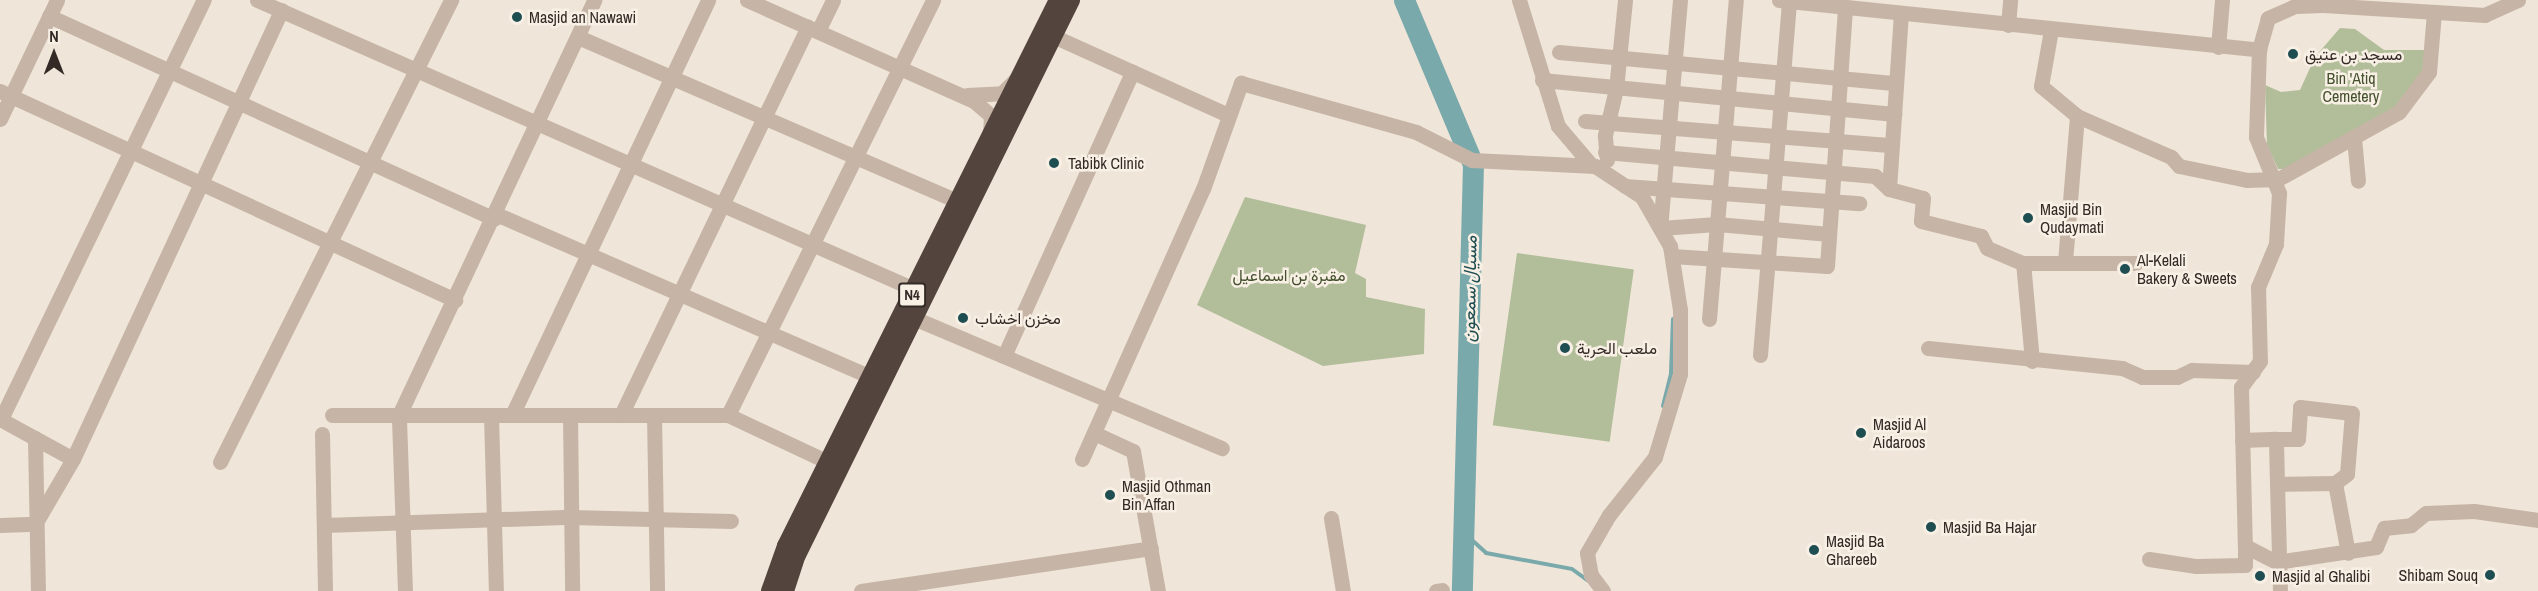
<!DOCTYPE html>
<html>
<head>
<meta charset="utf-8">
<style>
  body { margin:0 }
  #map { position:relative; width:2538px; height:591px; overflow:hidden; background:#efe5d9; font-family:"Archivo Narrow",Vazirmatn,sans-serif }
  div>[style] { position:absolute }
  .green>* { inset:0; background:#b2bd9a; transform-origin:0 0 }
  .stream>* { height:4px; margin:-2px; padding:0 2px; transform-origin:2px; border-radius:2px; background:#7aa9ab }
  .river>* { height:21px; margin:-10.5px; padding:0 10.5px; transform-origin:10.5px; border-radius:10.5px; background:#7aa9ab }
  .minor>* { height:15px; margin:-7.5px; padding:0 7.5px; transform-origin:7.5px; border-radius:7.5px; background:#c6b5a6 }
  .highway>* { height:18px; margin:-9px; padding:0 9px; transform-origin:9px; border-radius:9px; background:#53453e }
  .dots>* { width:16px; height:16px; translate:-50% -50%; box-sizing:border-box; border:3px solid #f8efe5; border-radius:50% }
  span { translate:-50% -50%; white-space:nowrap; text-align:center; line-height:1.15; -webkit-text-stroke:5px #f8efe5; paint-order:stroke }
  .shield-label span { padding:2px 4px; background:#f8efe5; border:2px solid; border-radius:4px; -webkit-text-stroke-width:0 }
  .shield-label { font-size:15px; color:#332a26; font-weight:700 }
  .poi-label { font-size:16px; color:#332a26 }
  .left { translate:0 -50%; text-align:left }
  .right { translate:-100% -50%; text-align:right }
  .park-label { font-size:16px; color:#43502c }
  .water-label { font-size:18px; color:#1f4e52; font-style:italic }
  .north { position:absolute; left:24px; top:24px; width:60px; height:60px; -webkit-text-stroke:4px #f8efe5; paint-order:stroke; rotate:0deg; font-size:16px; font-weight:700; line-height:24px; text-align:center; color:#332a26 }
  .north::after { content:''; display:block; margin:auto; width:21px; height:27px; background:#332a26; clip-path:polygon(50% 0,100% 100%,50% 72%,0 100%) }
</style>
</head>
<body>
<div id="map">
  <div class="green">
    <div style="clip-path:polygon(2340px 28px,2355px 29px,2384px 50px,2429px 50px,2427px 71px,2402px 106px,2296px 169px,2278px 169px,2267px 145px,2265px 85px,2281px 92px,2300px 90px,2315px 57px)"></div>
    <div style="clip-path:polygon(1245px 197px,1366px 225px,1355px 273px,1366px 279px,1366px 297px,1425px 309px,1424px 354px,1323px 366px,1197px 305px)"></div>
    <div style="left:1517px;top:253px;width:118px;height:174px;rotate:8deg"></div>
  </div>
  <div class="stream">
    <div style="left:1663px;top:406px;width:34px;rotate:-76deg"></div>
    <div style="left:1671px;top:373px;width:54px;rotate:-87.9deg"></div>
    <div style="left:1463px;top:532px;width:31px;rotate:42deg"></div>
    <div style="left:1486px;top:553px;width:87px;rotate:10.5deg"></div>
    <div style="left:1572px;top:569px;width:19px;rotate:36deg"></div>
  </div>
  <div class="river">
    <div style="left:1404px;top:0;width:178px;rotate:67.2deg"></div>
    <div style="left:1473px;top:164px;width:427px;rotate:91.5deg"></div>
  </div>
  <div class="minor">
    <div style="left:257px;top:0;width:718px;rotate:23.74deg"></div>
    <div style="left:747px;top:0;width:248px;rotate:24deg"></div>
    <div style="left:974px;top:101px;width:23px;rotate:41deg"></div>
    <div style="left:991px;top:116px;width:17px;rotate:93deg"></div>
    <div style="left:1519px;top:0;width:132px;rotate:72.8deg"></div>
    <div style="left:1558px;top:126px;width:52px;rotate:49.6deg"></div>
    <div style="left:1680px;top:0;width:229px;rotate:95deg"></div>
    <div style="left:1660px;top:228px;width:57px;rotate:-4deg"></div>
    <div style="left:1717px;top:224px;width:112px;rotate:5.1deg"></div>
    <div style="left:1779px;top:0;width:483px;rotate:5.9deg"></div>
    <div style="left:2518px;top:0;width:36px;rotate:156deg"></div>
    <div style="left:2485px;top:15px;width:162px;rotate:-176.5deg"></div>
    <div style="left:2323px;top:5px;width:28px;rotate:178deg"></div>
    <div style="left:2295px;top:6px;width:30px;rotate:156deg"></div>
    <div style="left:2268px;top:18px;width:33px;rotate:106deg"></div>
    <div style="left:2259px;top:50px;width:87px;rotate:92deg"></div>
    <div style="left:2256px;top:137px;width:61px;rotate:67.7deg"></div>
    <div style="left:2279px;top:193px;width:51px;rotate:93.4deg"></div>
    <div style="left:2276px;top:244px;width:47px;rotate:112.7deg"></div>
    <div style="left:2258px;top:287px;width:74px;rotate:88.5deg"></div>
    <div style="left:2260px;top:361px;width:32px;rotate:126deg"></div>
    <div style="left:2241px;top:387px;width:159px;rotate:88.6deg"></div>
    <div style="left:2245px;top:546px;width:35px;rotate:27deg"></div>
    <div style="left:2276px;top:562px;width:101px;rotate:-8.5deg"></div>
    <div style="left:2376px;top:547px;width:21px;rotate:-67deg"></div>
    <div style="left:2384px;top:528px;width:27px;rotate:-6deg"></div>
    <div style="left:2411px;top:525px;width:19px;rotate:-39deg"></div>
    <div style="left:2426px;top:513px;width:48px;rotate:-2.4deg"></div>
    <div style="left:2474px;top:511px;width:65px;rotate:8deg"></div>
    <div style="left:49px;top:16px;width:489px;rotate:24.5deg"></div>
    <div style="left:2008px;top:25px;width:25px;rotate:-85deg"></div>
    <div style="left:2051px;top:30px;width:57px;rotate:100.1deg"></div>
    <div style="left:2041px;top:86px;width:47px;rotate:39.8deg"></div>
    <div style="left:2077px;top:116px;width:145px;rotate:94.7deg"></div>
    <div style="left:818px;top:31px;width:34px;rotate:-64deg"></div>
    <div style="left:1053px;top:36px;width:190px;rotate:24.3deg"></div>
    <div style="left:578px;top:37px;width:411px;rotate:23.4deg"></div>
    <div style="left:2218px;top:47px;width:47px;rotate:-85.1deg"></div>
    <div style="left:1559px;top:52px;width:338px;rotate:5.3deg"></div>
    <div style="left:1542px;top:80px;width:354px;rotate:5.5deg"></div>
    <div style="left:0;top:91px;width:501px;rotate:24.67deg"></div>
    <div style="left:967px;top:95px;width:35px;rotate:-3deg"></div>
    <div style="left:1002px;top:93px;width:18px;rotate:-45deg"></div>
    <div style="left:2077px;top:116px;width:103px;rotate:23.6deg"></div>
    <div style="left:2171px;top:157px;width:12px;rotate:48deg"></div>
    <div style="left:2179px;top:166px;width:69px;rotate:11.6deg"></div>
    <div style="left:2247px;top:180px;width:31px;rotate:-2deg"></div>
    <div style="left:2278px;top:179px;width:138px;rotate:-29deg"></div>
    <div style="left:2399px;top:112px;width:50px;rotate:-53.1deg"></div>
    <div style="left:2429px;top:72px;width:60px;rotate:-85.2deg"></div>
    <div style="left:0;top:119px;width:132px;rotate:-64.4deg"></div>
    <div style="left:1585px;top:121px;width:308px;rotate:4.5deg"></div>
    <div style="left:2354px;top:138px;width:43px;rotate:84.7deg"></div>
    <div style="left:1605px;top:152px;width:271px;rotate:5.1deg"></div>
    <div style="left:1875px;top:176px;width:19px;rotate:43deg"></div>
    <div style="left:1889px;top:189px;width:35px;rotate:15deg"></div>
    <div style="left:1923px;top:198px;width:23px;rotate:95deg"></div>
    <div style="left:1921px;top:221px;width:62px;rotate:14deg"></div>
    <div style="left:1981px;top:236px;width:13px;rotate:63deg"></div>
    <div style="left:1987px;top:248px;width:39px;rotate:23deg"></div>
    <div style="left:1607px;top:160px;width:25px;rotate:-95deg"></div>
    <div style="left:1605px;top:135px;width:47px;rotate:-76.6deg"></div>
    <div style="left:1616px;top:89px;width:89px;rotate:-84.2deg"></div>
    <div style="left:1625px;top:186px;width:235px;rotate:4.2deg"></div>
    <div style="left:1889px;top:189px;width:176px;rotate:-86.1deg"></div>
    <div style="left:496px;top:214px;width:408px;rotate:23.5deg"></div>
    <div style="left:1672px;top:256px;width:155px;rotate:3.7deg"></div>
    <div style="left:1827px;top:266px;width:260px;rotate:-86deg"></div>
    <div style="left:916px;top:319px;width:332px;rotate:22.9deg"></div>
    <div style="left:1709px;top:319px;width:320px;rotate:-85.2deg"></div>
    <div style="left:1928px;top:348px;width:195px;rotate:5.9deg"></div>
    <div style="left:2122px;top:368px;width:22px;rotate:24deg"></div>
    <div style="left:2142px;top:377px;width:35px"></div>
    <div style="left:2177px;top:377px;width:17px;rotate:-25deg"></div>
    <div style="left:2192px;top:370px;width:61px;rotate:1.9deg"></div>
    <div style="left:1760px;top:355px;width:355px;rotate:-85.3deg"></div>
    <div style="left:1004px;top:356px;width:312px;rotate:-65.7deg"></div>
    <div style="left:2032px;top:361px;width:98px;rotate:-95.2deg"></div>
    <div style="left:2023px;top:263px;width:113px"></div>
    <div style="left:332px;top:415px;width:396px"></div>
    <div style="left:728px;top:415px;width:110px;rotate:25.2deg"></div>
    <div style="left:491px;top:415px;width:176px;rotate:88.4deg"></div>
    <div style="left:512px;top:415px;width:459px;rotate:-64.7deg"></div>
    <div style="left:570px;top:415px;width:176px;rotate:89.3deg"></div>
    <div style="left:621px;top:415px;width:431px;rotate:-64.3deg"></div>
    <div style="left:654px;top:415px;width:176px;rotate:89deg"></div>
    <div style="left:728px;top:415px;width:463px;rotate:-63.7deg"></div>
    <div style="left:0;top:419px;width:83px;rotate:28.7deg"></div>
    <div style="left:1px;top:419px;width:466px;rotate:-64.2deg"></div>
    <div style="left:1094px;top:433px;width:43px;rotate:24.8deg"></div>
    <div style="left:1133px;top:451px;width:142px;rotate:79.9deg"></div>
    <div style="left:322px;top:434px;width:157px;rotate:88.9deg"></div>
    <div style="left:35px;top:438px;width:153px;rotate:88.9deg"></div>
    <div style="left:2242px;top:440px;width:34px;rotate:-2deg"></div>
    <div style="left:2276px;top:439px;width:22px"></div>
    <div style="left:2298px;top:439px;width:32px;rotate:-86deg"></div>
    <div style="left:2300px;top:407px;width:52px;rotate:6.6deg"></div>
    <div style="left:2352px;top:413px;width:61px;rotate:94.7deg"></div>
    <div style="left:2347px;top:474px;width:15px;rotate:143deg"></div>
    <div style="left:2335px;top:483px;width:58px;rotate:179deg"></div>
    <div style="left:2277px;top:484px;width:45px;rotate:-91.3deg"></div>
    <div style="left:1082px;top:459px;width:296px;rotate:-65.9deg"></div>
    <div style="left:1203px;top:189px;width:113px;rotate:-70.3deg"></div>
    <div style="left:1241px;top:83px;width:182px;rotate:15.6deg"></div>
    <div style="left:1416px;top:132px;width:63px;rotate:26.6deg"></div>
    <div style="left:1472px;top:160px;width:123px;rotate:2.8deg"></div>
    <div style="left:1595px;top:166px;width:56px;rotate:33.4deg"></div>
    <div style="left:1642px;top:197px;width:56px;rotate:60.3deg"></div>
    <div style="left:1670px;top:246px;width:65px;rotate:81.1deg"></div>
    <div style="left:1680px;top:310px;width:64px;rotate:90deg"></div>
    <div style="left:1680px;top:374px;width:87px;rotate:106.8deg"></div>
    <div style="left:1655px;top:457px;width:74px;rotate:128.4deg"></div>
    <div style="left:1609px;top:515px;width:44px;rotate:120.1deg"></div>
    <div style="left:1587px;top:553px;width:22px;rotate:80deg"></div>
    <div style="left:1591px;top:575px;width:20px;rotate:53deg"></div>
    <div style="left:220px;top:462px;width:517px;rotate:-63.43deg"></div>
    <div style="left:2335px;top:483px;width:71px;rotate:79.5deg"></div>
    <div style="left:2277px;top:484px;width:107px;rotate:88.4deg"></div>
    <div style="left:1331px;top:518px;width:74px;rotate:80.7deg"></div>
    <div style="left:0;top:525px;width:35px;rotate:-2deg"></div>
    <div style="left:35px;top:524px;width:75px;rotate:-59.7deg"></div>
    <div style="left:73px;top:459px;width:495px;rotate:-65.1deg"></div>
    <div style="left:324px;top:525px;width:247px;rotate:-1.9deg"></div>
    <div style="left:571px;top:517px;width:160px;rotate:1.4deg"></div>
    <div style="left:2149px;top:559px;width:48px;rotate:8.5deg"></div>
    <div style="left:2196px;top:566px;width:49px;rotate:-1.2deg"></div>
    <div style="left:2245px;top:565px;width:19px;rotate:-90deg"></div>
    <div style="left:405px;top:591px;width:176px;rotate:-92deg"></div>
    <div style="left:399px;top:415px;width:459px;rotate:-64.8deg"></div>
    <div style="left:861px;top:591px;width:293px;rotate:-8.4deg"></div>
    <div style="left:1436px;top:591px;width:6px;rotate:-9deg"></div>
  </div>
  <div class="highway">
    <div style="left:770px;top:591px;width:48px;rotate:-70.4deg"></div>
    <div style="left:786px;top:546px;width:610px;rotate:-63.52deg"></div>
    <div style="left:785px;top:591px;width:38px;rotate:-72deg"></div>
    <div style="left:797px;top:555px;width:619px;rotate:-63.72deg"></div>
  </div>
  <div class="dots">
    <div style="left:517px;top:17px;background:#1f4e52"></div>
    <div style="left:2293px;top:54px;background:#1f4e52"></div>
    <div style="left:1054px;top:163px;background:#1f4e52"></div>
    <div style="left:2028px;top:218px;background:#1f4e52"></div>
    <div style="left:2125px;top:269px;background:#1f4e52"></div>
    <div style="left:963px;top:318px;background:#1f4e52"></div>
    <div style="left:1565px;top:348px;background:#1f4e52"></div>
    <div style="left:1861px;top:433px;background:#1f4e52"></div>
    <div style="left:1110px;top:495px;background:#1f4e52"></div>
    <div style="left:1931px;top:527px;background:#1f4e52"></div>
    <div style="left:1814px;top:550px;background:#1f4e52"></div>
    <div style="left:2490px;top:575px;background:#1f4e52"></div>
    <div style="left:2260px;top:576px;background:#1f4e52"></div>
  </div>
  <div class="shield-label">
    <span style="left:912px;top:295px">N4</span>
  </div>
  <div class="poi-label">
    <span class="left" style="left:529px;top:17px">Masjid an Nawawi</span>
    <span class="left" style="left:2305px;top:54px">مسجد بن عتيق</span>
    <span class="left" style="left:1068px;top:163px">Tabibk Clinic</span>
    <span class="left" style="left:2040px;top:218px">Masjid Bin<br>Qudaymati</span>
    <span class="left" style="left:2137px;top:269px">Al-Kelali<br>Bakery &amp; Sweets</span>
    <span class="left" style="left:975px;top:318px">مخزن اخشاب</span>
    <span class="left" style="left:1577px;top:348px">ملعب الحرية</span>
    <span class="left" style="left:1873px;top:433px">Masjid Al<br>Aidaroos</span>
    <span class="left" style="left:1122px;top:495px">Masjid Othman<br>Bin Affan</span>
    <span class="left" style="left:1943px;top:527px">Masjid Ba Hajar</span>
    <span class="left" style="left:1826px;top:550px">Masjid Ba<br>Ghareeb</span>
    <span class="right" style="left:2478px;top:575px">Shibam Souq</span>
    <span class="left" style="left:2272px;top:576px">Masjid al Ghalibi</span>
  </div>
  <div class="park-label">
    <span style="left:2351px;top:87px">Bin 'Atiq<br>Cemetery</span>
    <span style="left:1289px;top:275px">مقبرة بن اسماعيل</span>
  </div>
  <div class="water-label">
    <span style="left:1470px;top:289px;rotate:-89deg">مسيال سمعون</span>
  </div>
  <div class="north">N</div>
</div>
</body>
</html>
